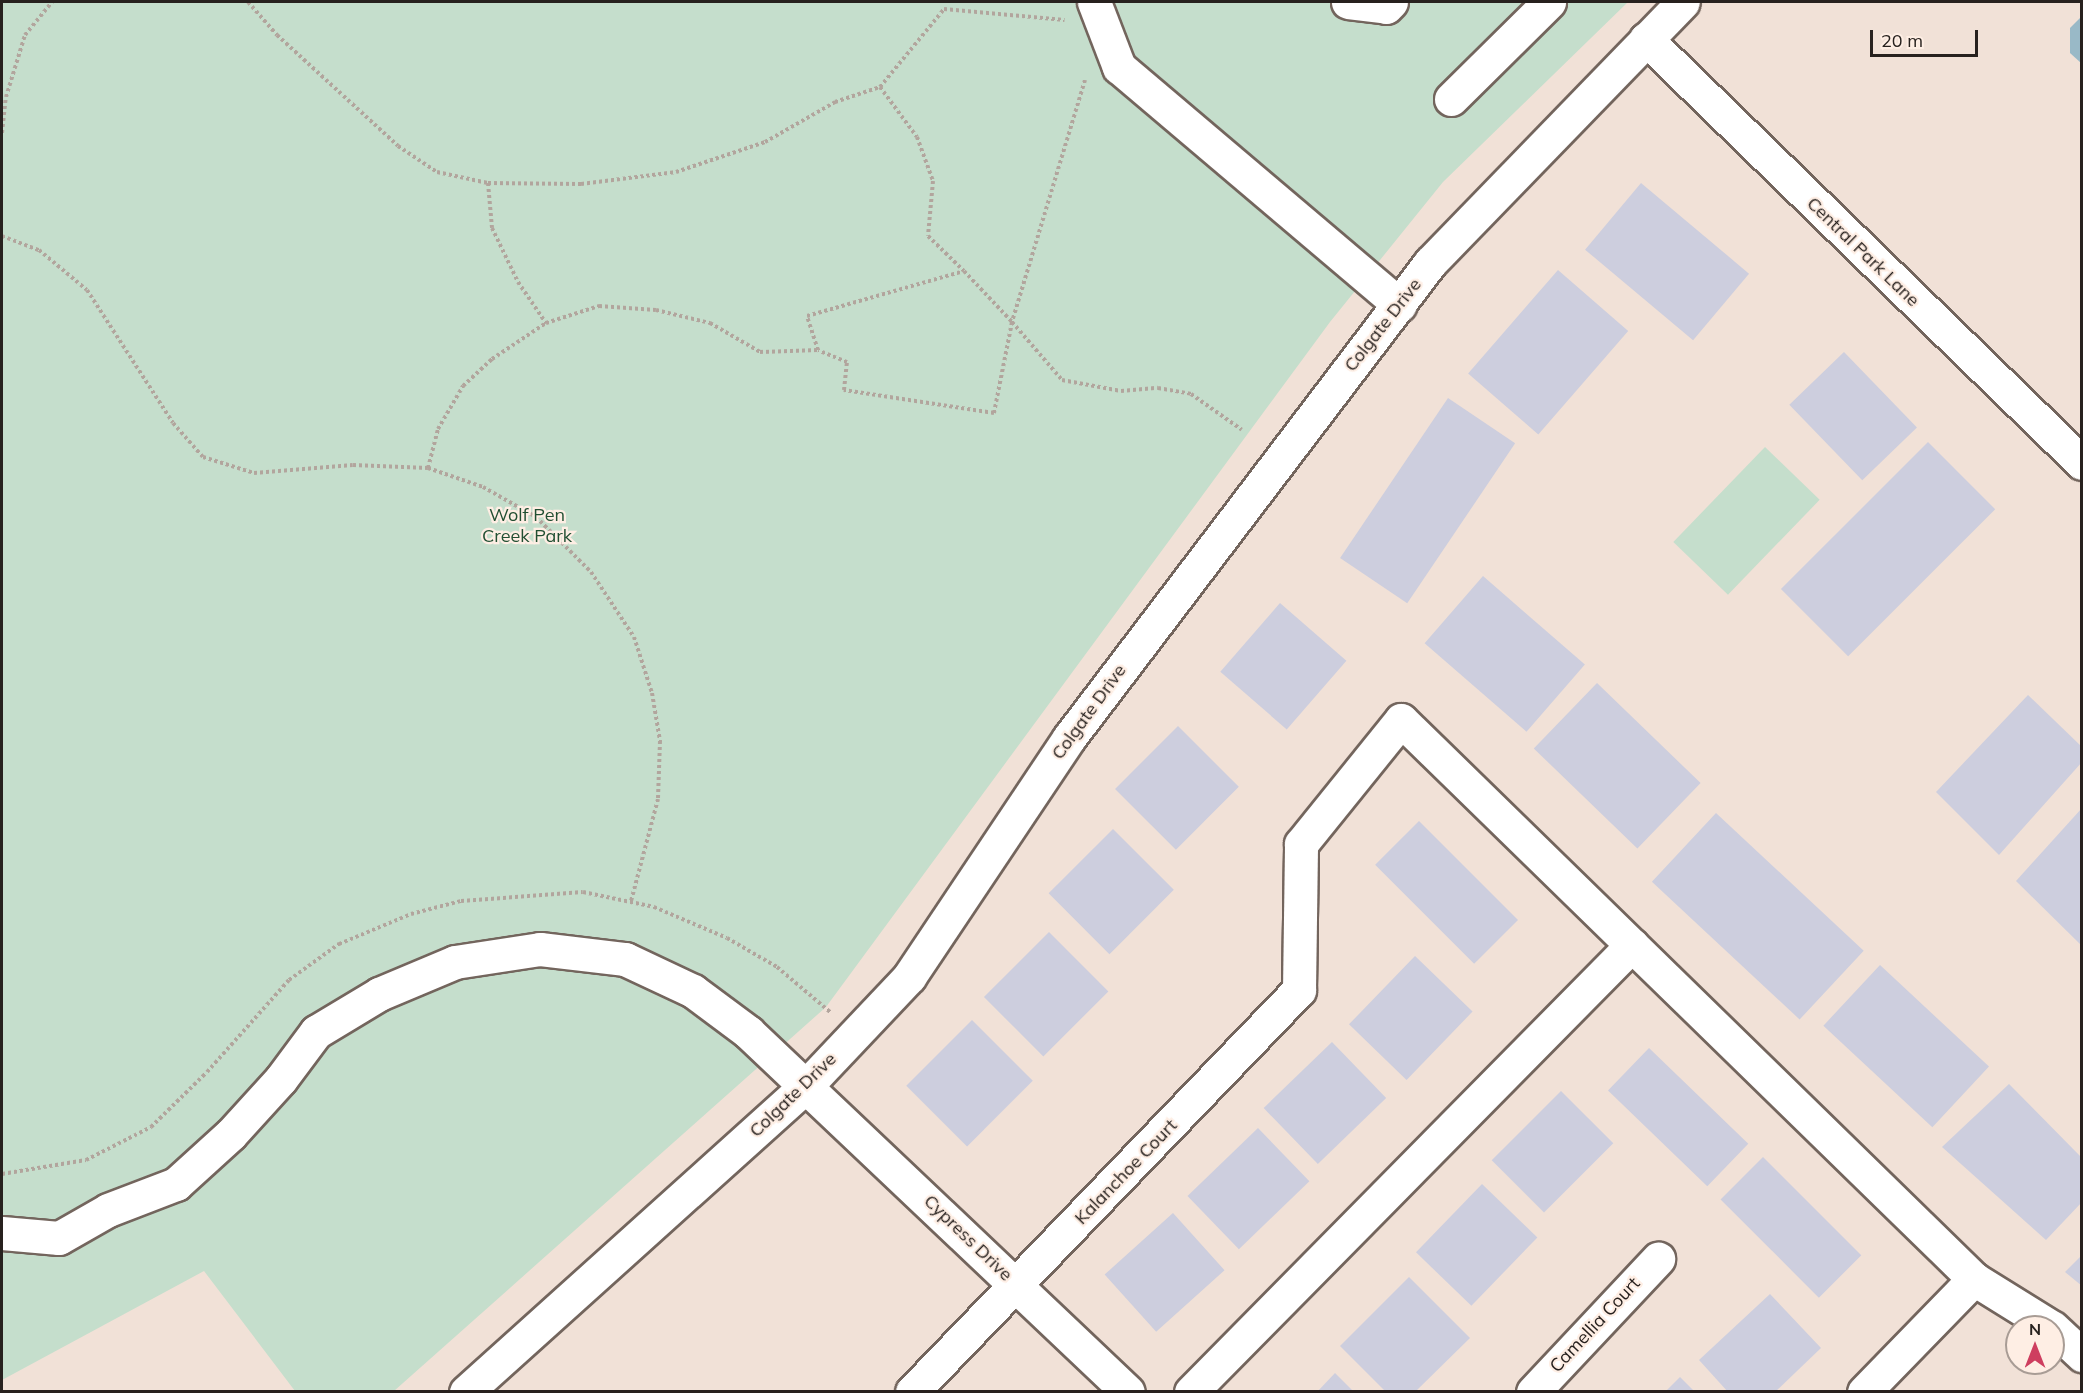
<!DOCTYPE html>
<html>
<head>
<meta charset="utf-8">
<style>
  body { margin:0 }
  #map { position:relative; width:2083px; height:1393px; overflow:hidden; background:#f1e1d7; font-family:Mulish,sans-serif }
  div>[style] { position:absolute }
  .green>* { inset:0; background:#c5decc; transform-origin:0 0 }
  .water>* { inset:0; background:#99b9c7 }
  .building>* { inset:0; background:#cdcede; transform-origin:0 0 }
  .path>* { height:4px; margin-top:-2px; transform-origin:0; background:repeating-linear-gradient(90deg,#b2a59d 0 3px,transparent 0 6px) }
  .roads { filter:drop-shadow(2px 0 #73655d) drop-shadow(-2px 0 #73655d) drop-shadow(0 2px #73655d) drop-shadow(0 -2px #73655d) }
  .minor>* { height:33px; margin:-16.5px; padding:0 16.5px; transform-origin:16.5px; border-radius:16.5px; background:#fff }
  span { translate:-50% -50%; white-space:nowrap; text-align:center; line-height:1.15; -webkit-text-stroke:4.5px #feeee4; paint-order:stroke }
  .street-label { font-size:18px; color:#27211e }
  .park-label { font-size:18px; color:#214f32 }
  .frame { position:absolute; inset:0; border:3px solid #27211e; pointer-events:none }
  .north { position:absolute; left:2005px; top:1315px; width:60px; height:60px; box-sizing:border-box; background:#feeee4; border:2px solid #a89c95; border-radius:50%; rotate:0deg; font-size:16px; font-weight:700; line-height:24px; text-align:center; color:#27211e }
  .north::after { content:''; display:block; margin:auto; width:21px; height:27px; background:#ce3e5f; clip-path:polygon(50% 0,100% 100%,50% 72%,0 100%) }
  .scale { position:absolute; left:1870px; top:30px; width:108px; height:27px; box-sizing:border-box; border:3px solid #27211e; border-top:0; padding-left:8px; font-size:18px; line-height:21px; white-space:nowrap; color:#27211e; -webkit-text-stroke:4px #feeee4; paint-order:stroke }
</style>
</head>
<body>
<div id="map">
  <div class="green">
    <div style="clip-path:polygon(2px 2px,1628px 2px,1443px 182px,1330px 322px,826px 1007px,394px 1391px,295px 1391px,204px 1271px,2px 1380px)"></div>
    <div style="left:1765px;top:447px;width:76px;height:132px;rotate:44deg"></div>
  </div>
  <div class="water">
    <div style="clip-path:polygon(2081px 17px,2081px 63px,2070px 53px,2070px 28px)"></div>
  </div>
  <div class="building">
    <div style="left:1641px;top:183px;width:141px;height:87px;rotate:40deg"></div>
    <div style="left:1558px;top:270px;width:93px;height:137px;rotate:41deg"></div>
    <div style="left:1844px;top:352px;width:105px;height:76px;rotate:46deg"></div>
    <div style="left:1448px;top:398px;width:81px;height:193px;rotate:34deg"></div>
    <div style="left:1928px;top:442px;width:95px;height:208px;rotate:45deg"></div>
    <div style="left:1483px;top:576px;width:135px;height:89px;rotate:41deg"></div>
    <div style="left:1280px;top:603px;width:88px;height:91px;rotate:41deg"></div>
    <div style="left:1597px;top:683px;width:144px;height:91px;rotate:44deg"></div>
    <div style="clip-path:polygon(2028px 695px,2082px 747px,2082px 762px,1999px 855px,1936px 792px)"></div>
    <div style="left:1178px;top:726px;width:86px;height:89px;rotate:45deg"></div>
    <div style="clip-path:polygon(2082px 808px,2082px 946px,2016px 881px)"></div>
    <div style="left:1716px;top:813px;width:202px;height:94px;rotate:43deg"></div>
    <div style="left:1419px;top:821px;width:140px;height:62px;rotate:45deg"></div>
    <div style="left:1113px;top:829px;width:86px;height:91px;rotate:45deg"></div>
    <div style="left:1049px;top:932px;width:84px;height:92px;rotate:45deg"></div>
    <div style="left:1415px;top:956px;width:80px;height:95px;rotate:44deg"></div>
    <div style="left:1880px;top:965px;width:149px;height:83px;rotate:43deg"></div>
    <div style="left:972px;top:1020px;width:86px;height:93px;rotate:45deg"></div>
    <div style="left:1332px;top:1042px;width:78px;height:95px;rotate:46deg"></div>
    <div style="left:1649px;top:1048px;width:138px;height:59px;rotate:44deg"></div>
    <div style="clip-path:polygon(2009px 1084px,2082px 1158px,2082px 1202px,2046px 1240px,1942px 1147px)"></div>
    <div style="left:1561px;top:1091px;width:74px;height:98px;rotate:45deg"></div>
    <div style="left:1258px;top:1128px;width:74px;height:98px;rotate:46deg"></div>
    <div style="left:1763px;top:1157px;width:139px;height:60px;rotate:45deg"></div>
    <div style="left:1482px;top:1184px;width:77px;height:95px;rotate:44deg"></div>
    <div style="left:1173px;top:1213px;width:77px;height:92px;rotate:48deg"></div>
    <div style="clip-path:polygon(2082px 1255px,2082px 1286px,2065px 1272px)"></div>
    <div style="clip-path:polygon(1409px 1277px,1470px 1338px,1415px 1392px,1386px 1392px,1340px 1346px)"></div>
    <div style="clip-path:polygon(1770px 1294px,1821px 1348px,1775px 1392px,1728px 1392px,1699px 1360px)"></div>
    <div style="clip-path:polygon(1335px 1373px,1354px 1392px,1317px 1392px)"></div>
    <div style="clip-path:polygon(1680px 1377px,1695px 1392px,1665px 1392px)"></div>
  </div>
  <div class="path">
    <div style="left:248px;top:2px;width:44px;rotate:48.7deg"></div>
    <div style="left:277px;top:35px;width:164px;rotate:42.5deg"></div>
    <div style="left:398px;top:146px;width:47px;rotate:33.7deg"></div>
    <div style="left:437px;top:172px;width:52px;rotate:12.2deg"></div>
    <div style="left:488px;top:183px;width:93px;rotate:0.6deg"></div>
    <div style="left:581px;top:184px;width:96px;rotate:-7.2deg"></div>
    <div style="left:676px;top:172px;width:94px;rotate:-18.6deg"></div>
    <div style="left:765px;top:142px;width:81px;rotate:-29.7deg"></div>
    <div style="left:835px;top:102px;width:47px;rotate:-18.4deg"></div>
    <div style="left:880px;top:87px;width:62px;rotate:53.5deg"></div>
    <div style="left:917px;top:137px;width:47px;rotate:70deg"></div>
    <div style="left:933px;top:181px;width:55px;rotate:95.2deg"></div>
    <div style="left:928px;top:236px;width:50px;rotate:44.2deg"></div>
    <div style="left:1085px;top:80px;width:253px;rotate:106.8deg"></div>
    <div style="left:1012px;top:322px;width:77px;rotate:49.2deg"></div>
    <div style="left:1062px;top:380px;width:60px;rotate:10.6deg"></div>
    <div style="left:1121px;top:391px;width:37px;rotate:-5deg"></div>
    <div style="left:1158px;top:388px;width:34px;rotate:10deg"></div>
    <div style="left:1191px;top:394px;width:62px;rotate:35.2deg"></div>
    <div style="left:880px;top:87px;width:101px;rotate:-50.6deg"></div>
    <div style="left:944px;top:9px;width:121px;rotate:5.2deg"></div>
    <div style="left:2px;top:133px;width:36px;rotate:-84deg"></div>
    <div style="left:6px;top:97px;width:65px;rotate:-73deg"></div>
    <div style="left:25px;top:35px;width:43px;rotate:-50.7deg"></div>
    <div style="left:488px;top:183px;width:45px;rotate:84.9deg"></div>
    <div style="left:492px;top:228px;width:60px;rotate:64.3deg"></div>
    <div style="left:518px;top:282px;width:50px;rotate:55.7deg"></div>
    <div style="left:2px;top:236px;width:40px;rotate:21deg"></div>
    <div style="left:39px;top:250px;width:62px;rotate:39.8deg"></div>
    <div style="left:87px;top:290px;width:158px;rotate:57.1deg"></div>
    <div style="left:173px;top:423px;width:45px;rotate:48.6deg"></div>
    <div style="left:203px;top:457px;width:53px;rotate:17.4deg"></div>
    <div style="left:254px;top:473px;width:99px;rotate:-4.6deg"></div>
    <div style="left:353px;top:465px;width:75px;rotate:2.3deg"></div>
    <div style="left:428px;top:468px;width:58px;rotate:19.1deg"></div>
    <div style="left:483px;top:487px;width:61px;rotate:29.5deg"></div>
    <div style="left:536px;top:517px;width:78px;rotate:45deg"></div>
    <div style="left:591px;top:572px;width:78px;rotate:56.5deg"></div>
    <div style="left:634px;top:637px;width:59px;rotate:72.2deg"></div>
    <div style="left:652px;top:693px;width:49px;rotate:80.5deg"></div>
    <div style="left:660px;top:741px;width:58px;rotate:92deg"></div>
    <div style="left:658px;top:799px;width:106px;rotate:104.8deg"></div>
    <div style="left:964px;top:271px;width:70px;rotate:46.7deg"></div>
    <div style="left:1012px;top:322px;width:93px;rotate:101.2deg"></div>
    <div style="left:994px;top:413px;width:152px;rotate:-171.3deg"></div>
    <div style="left:844px;top:390px;width:28px;rotate:-84deg"></div>
    <div style="left:847px;top:362px;width:31px;rotate:-158deg"></div>
    <div style="left:818px;top:350px;width:36px;rotate:-108deg"></div>
    <div style="left:807px;top:316px;width:163px;rotate:-16deg"></div>
    <div style="left:428px;top:468px;width:40px;rotate:-75.6deg"></div>
    <div style="left:438px;top:429px;width:50px;rotate:-59.8deg"></div>
    <div style="left:463px;top:386px;width:40px;rotate:-43deg"></div>
    <div style="left:492px;top:359px;width:65px;rotate:-33.7deg"></div>
    <div style="left:546px;top:323px;width:56px;rotate:-17.8deg"></div>
    <div style="left:599px;top:306px;width:57px;rotate:4deg"></div>
    <div style="left:656px;top:310px;width:56px;rotate:13.5deg"></div>
    <div style="left:710px;top:323px;width:58px;rotate:30.1deg"></div>
    <div style="left:760px;top:352px;width:58px;rotate:-2deg"></div>
    <div style="left:2px;top:1174px;width:85px;rotate:-9.5deg"></div>
    <div style="left:86px;top:1160px;width:73px;rotate:-26.9deg"></div>
    <div style="left:151px;top:1127px;width:78px;rotate:-44.5deg"></div>
    <div style="left:207px;top:1072px;width:123px;rotate:-48.3deg"></div>
    <div style="left:289px;top:980px;width:62px;rotate:-35.8deg"></div>
    <div style="left:339px;top:944px;width:78px;rotate:-22.6deg"></div>
    <div style="left:411px;top:914px;width:52px;rotate:-14.6deg"></div>
    <div style="left:461px;top:901px;width:122px;rotate:-4.2deg"></div>
    <div style="left:583px;top:892px;width:73px;rotate:11.9deg"></div>
    <div style="left:654px;top:907px;width:79px;rotate:23deg"></div>
    <div style="left:727px;top:938px;width:58px;rotate:30.1deg"></div>
    <div style="left:777px;top:967px;width:70px;rotate:40.3deg"></div>
  </div>
  <div class="roads">
    <div class="minor">
      <div style="left:1094px;top:2px;width:70px;rotate:69deg"></div>
      <div style="left:1119px;top:67px;width:368px;rotate:40.3deg"></div>
      <div style="left:1348px;top:2px;width:38px;rotate:7deg"></div>
      <div style="left:1386px;top:7px;width:7px;rotate:-45deg"></div>
      <div style="left:1646px;top:39px;width:608px;rotate:44.2deg"></div>
      <div style="left:1451px;top:99px;width:138px;rotate:-44.7deg"></div>
      <div style="left:2px;top:1233px;width:57px;rotate:5deg"></div>
      <div style="left:59px;top:1238px;width:56px;rotate:-29.7deg"></div>
      <div style="left:108px;top:1210px;width:73px;rotate:-20.9deg"></div>
      <div style="left:176px;top:1184px;width:74px;rotate:-42.3deg"></div>
      <div style="left:231px;top:1134px;width:74px;rotate:-47.7deg"></div>
      <div style="left:281px;top:1079px;width:59px;rotate:-53.3deg"></div>
      <div style="left:316px;top:1032px;width:74px;rotate:-31.1deg"></div>
      <div style="left:379px;top:994px;width:82px;rotate:-22.8deg"></div>
      <div style="left:455px;top:962px;width:86px;rotate:-8.7deg"></div>
      <div style="left:540px;top:949px;width:86px;rotate:6.7deg"></div>
      <div style="left:625px;top:959px;width:75px;rotate:25.2deg"></div>
      <div style="left:693px;top:991px;width:69px;rotate:36.7deg"></div>
      <div style="left:748px;top:1032px;width:523px;rotate:43.45deg"></div>
      <div style="left:2053px;top:1328px;width:40px;rotate:43deg"></div>
      <div style="left:466px;top:1392px;width:459px;rotate:-42deg"></div>
      <div style="left:807px;top:1085px;width:149px;rotate:-46.6deg"></div>
      <div style="left:909px;top:977px;width:288px;rotate:-56.2deg"></div>
      <div style="left:1069px;top:738px;width:597px;rotate:-52.77deg"></div>
      <div style="left:1430px;top:263px;width:363px;rotate:-45.9deg"></div>
      <div style="left:912px;top:1392px;width:558px;rotate:-46.09deg"></div>
      <div style="left:1299px;top:990px;width:146px;rotate:-89.2deg"></div>
      <div style="left:1301px;top:844px;width:159px;rotate:-51.1deg"></div>
      <div style="left:1401px;top:720px;width:801px;rotate:44.29deg"></div>
      <div style="left:1974px;top:1279px;width:91px;rotate:31.9deg"></div>
      <div style="left:1191px;top:1392px;width:628px;rotate:-45.39deg"></div>
      <div style="left:1533px;top:1392px;width:183px;rotate:-46.8deg"></div>
      <div style="left:1864px;top:1392px;width:158px;rotate:-45.8deg"></div>
    </div>
  </div>
  <div class="street-label">
    <span style="left:1863px;top:252px;rotate:44deg">Central Park Lane</span>
    <span style="left:1383px;top:325px;rotate:-52deg">Colgate Drive</span>
    <span style="left:1089px;top:712px;rotate:-54deg">Colgate Drive</span>
    <span style="left:793px;top:1095px;rotate:-44deg">Colgate Drive</span>
    <span style="left:1126px;top:1172px;rotate:-46deg">Kalanchoe Court</span>
    <span style="left:968px;top:1238px;rotate:44deg">Cypress Drive</span>
    <span style="left:1595px;top:1325px;rotate:-47deg">Camellia Court</span>
  </div>
  <div class="park-label">
    <span style="left:527px;top:526px">Wolf Pen<br>Creek Park</span>
  </div>
  <div class="frame"></div>
  <div class="north">N</div>
  <div class="scale">20 m</div>
</div>
</body>
</html>
